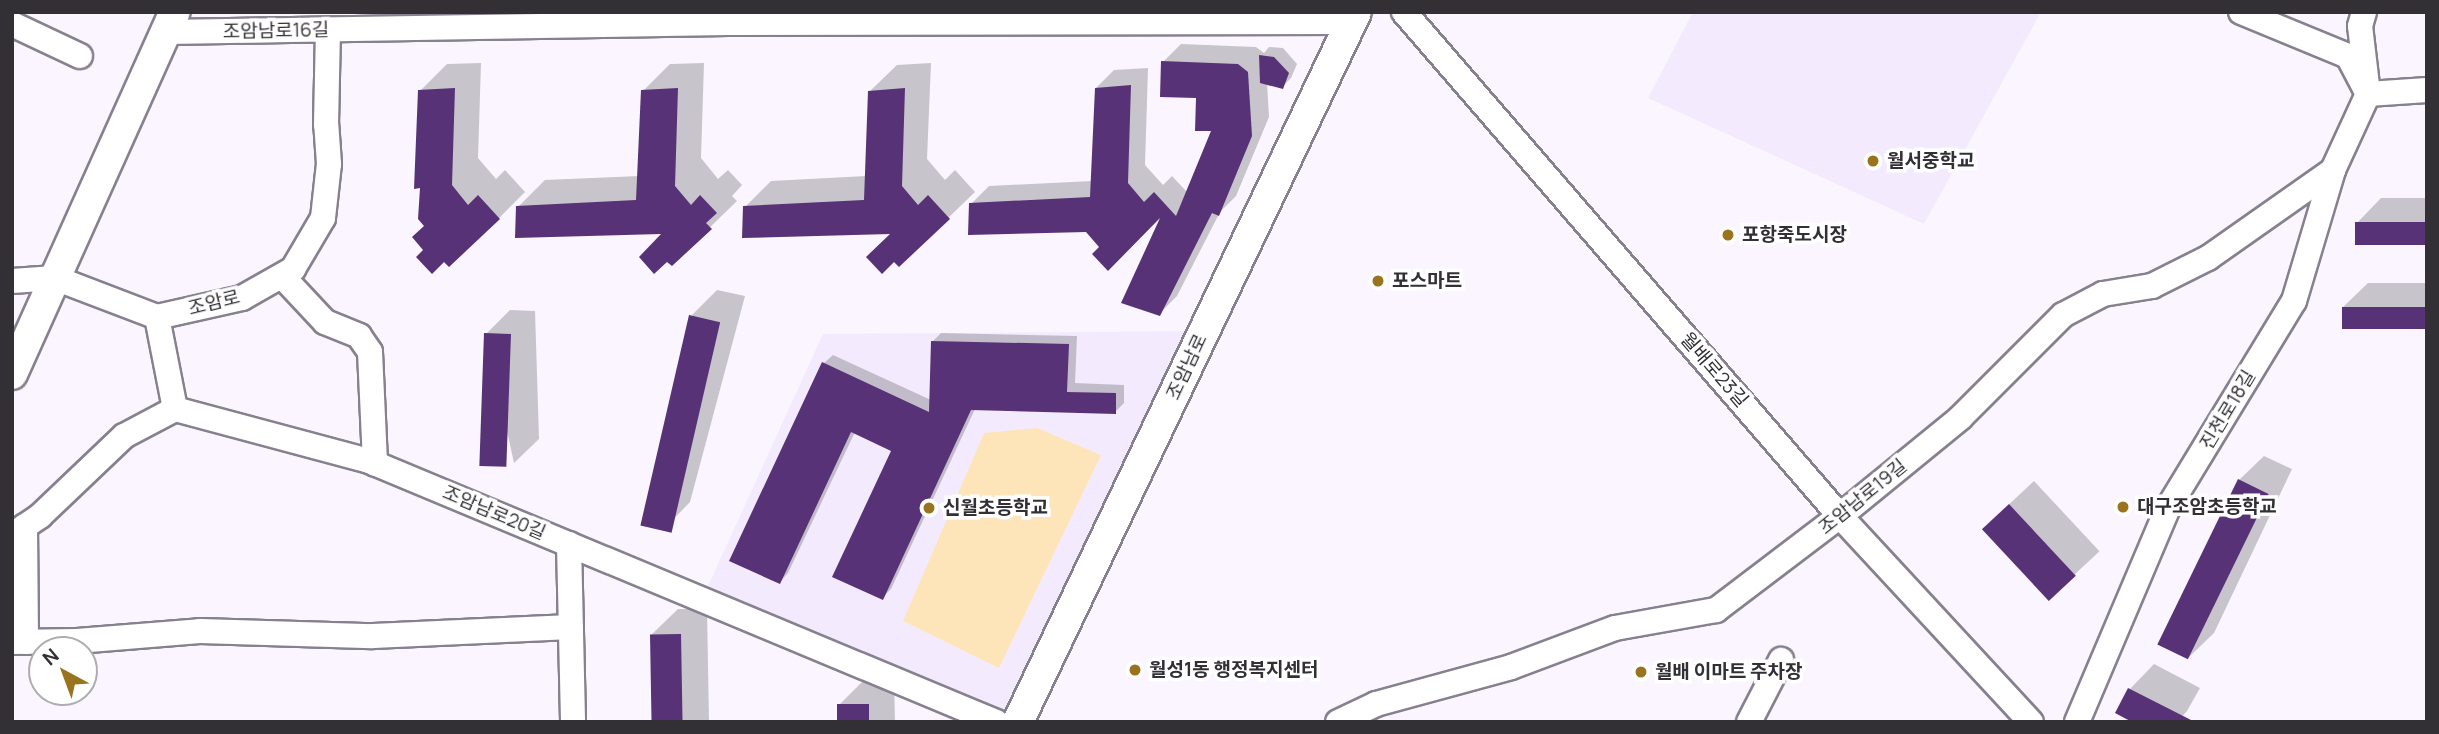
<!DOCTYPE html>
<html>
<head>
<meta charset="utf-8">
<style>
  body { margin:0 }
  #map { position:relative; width:2439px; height:734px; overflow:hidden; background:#faf5ff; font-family:Manrope,"Noto Sans KR",sans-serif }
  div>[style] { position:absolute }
  .built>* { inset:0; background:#f3ebfd }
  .green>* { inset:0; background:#fee5b9 }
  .shadow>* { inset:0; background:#0003; transform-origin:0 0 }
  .building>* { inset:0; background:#573276; transform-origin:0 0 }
  .roads { filter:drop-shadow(2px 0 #87808f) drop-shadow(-2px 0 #87808f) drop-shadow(0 2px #87808f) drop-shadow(0 -2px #87808f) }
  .minor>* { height:24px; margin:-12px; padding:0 12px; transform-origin:12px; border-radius:12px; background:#fff }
  .major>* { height:30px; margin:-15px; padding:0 15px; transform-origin:15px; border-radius:15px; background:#fff }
  .dots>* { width:19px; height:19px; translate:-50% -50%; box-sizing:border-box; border:4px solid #fff; border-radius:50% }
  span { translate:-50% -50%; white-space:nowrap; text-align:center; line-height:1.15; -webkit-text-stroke:7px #fff; paint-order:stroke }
  .street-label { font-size:19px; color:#322f35 }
  .poi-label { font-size:19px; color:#322f35; font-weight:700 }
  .left { translate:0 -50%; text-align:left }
  .frame { position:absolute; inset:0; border:14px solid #322f35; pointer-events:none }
  .north { position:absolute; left:28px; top:636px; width:70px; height:70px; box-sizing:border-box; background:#fff; border:2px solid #adacae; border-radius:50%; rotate:319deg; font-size:19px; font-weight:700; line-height:28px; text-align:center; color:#322f35 }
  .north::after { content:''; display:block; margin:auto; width:24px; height:32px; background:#99731e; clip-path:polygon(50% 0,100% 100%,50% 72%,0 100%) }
</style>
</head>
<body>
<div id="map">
  <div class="built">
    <div style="clip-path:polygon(1693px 12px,2041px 12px,1924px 224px,1648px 98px)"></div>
    <div style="clip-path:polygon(1204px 331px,1017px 722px,702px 599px,823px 334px)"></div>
  </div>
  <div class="green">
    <div style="clip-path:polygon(1037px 428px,1101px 455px,999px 668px,903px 621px,984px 433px)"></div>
  </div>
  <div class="shadow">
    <div style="clip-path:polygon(1181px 44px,1256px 47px,1264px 53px,1269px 47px,1283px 48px,1297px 64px,1291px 78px,1282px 87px,1267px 83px,1269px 117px,1236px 196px,1220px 212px,1177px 296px,1159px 314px,1165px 212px,1102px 247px,1087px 230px,971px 204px,989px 186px,1092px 181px,1096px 88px,1114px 70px,1148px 68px,1145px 165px,1163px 185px,1172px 176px,1187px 192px,1213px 129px,1197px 97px,1163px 62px)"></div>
    <div style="clip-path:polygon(481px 63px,478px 158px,496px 179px,505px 170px,525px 192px,499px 218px,425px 250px,420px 91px,447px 64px)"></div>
    <div style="clip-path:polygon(704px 63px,701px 158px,718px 179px,728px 170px,742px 185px,732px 196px,737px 201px,672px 264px,666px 233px,518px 207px,545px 180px,639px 176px,643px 91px,670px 64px)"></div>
    <div style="clip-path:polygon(931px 63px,927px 159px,945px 180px,955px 170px,975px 192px,948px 218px,893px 232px,745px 207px,771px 181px,866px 176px,870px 91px,897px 65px)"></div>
    <div style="clip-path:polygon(2381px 198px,2427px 198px,2427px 243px,2357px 223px)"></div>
    <div style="clip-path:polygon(2368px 283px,2427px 283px,2427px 328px,2343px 307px)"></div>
    <div style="clip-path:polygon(717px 290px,745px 296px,690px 502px,664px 529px,691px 316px)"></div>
    <div style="clip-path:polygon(510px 310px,535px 311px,539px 439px,514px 463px,486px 334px)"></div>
    <div style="clip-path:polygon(941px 333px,1077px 336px,1075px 383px,1124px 385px,1124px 403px,1115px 412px,975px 409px,891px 589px,882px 598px,894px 450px,855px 432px,788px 573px,780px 582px,824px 363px,833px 355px,931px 400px,933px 341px)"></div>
    <div style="clip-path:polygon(2264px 456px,2292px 469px,2214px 633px,2189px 657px,2239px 480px)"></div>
    <div style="left:2034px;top:481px;width:96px;height:34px;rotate:47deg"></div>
    <div style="clip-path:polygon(678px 609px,707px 609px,709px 722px,653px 722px,651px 635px)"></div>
    <div style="clip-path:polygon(2154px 664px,2200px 688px,2187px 711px,2177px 722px,2118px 712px,2130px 689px)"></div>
    <div style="clip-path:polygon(865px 679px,894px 679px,895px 722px,839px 722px,839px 705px)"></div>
  </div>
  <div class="building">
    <div style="clip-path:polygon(1259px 55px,1274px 57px,1289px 73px,1283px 89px,1260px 83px)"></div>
    <div style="clip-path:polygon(1161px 61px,1238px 64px,1248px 72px,1252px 136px,1219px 216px,1212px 213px,1160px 316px,1121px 303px,1160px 218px,1108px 271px,1092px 254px,1099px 247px,1086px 232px,968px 235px,969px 203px,1090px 197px,1095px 88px,1131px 85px,1128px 183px,1144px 202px,1154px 192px,1176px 216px,1211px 131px,1195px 131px,1196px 98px,1160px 97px)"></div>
    <div style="clip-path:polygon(455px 88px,452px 185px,468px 205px,478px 195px,500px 219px,449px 267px,444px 262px,432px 274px,416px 257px,423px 250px,412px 237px,424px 226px,418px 219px,420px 188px,414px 189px,418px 90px)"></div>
    <div style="clip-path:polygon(678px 88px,675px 186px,691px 205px,700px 195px,717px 213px,706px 223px,712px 229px,672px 266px,667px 262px,654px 274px,639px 257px,661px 234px,515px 238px,516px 206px,636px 200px,641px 90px)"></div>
    <div style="clip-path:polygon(905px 88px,902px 186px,918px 205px,928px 195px,950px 219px,899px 267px,894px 262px,882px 274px,866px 257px,890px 234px,742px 238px,743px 206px,864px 200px,868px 91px)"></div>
    <div style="left:2355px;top:222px;width:72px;height:23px"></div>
    <div style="left:2342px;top:307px;width:85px;height:22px"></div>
    <div style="left:689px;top:315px;width:32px;height:216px;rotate:13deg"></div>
    <div style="left:484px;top:333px;width:27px;height:133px;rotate:2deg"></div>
    <div style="clip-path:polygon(931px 341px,1069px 344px,1067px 392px,1116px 393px,1116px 414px,971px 410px,883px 600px,832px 577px,891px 451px,851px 432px,780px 584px,729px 561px,822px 362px,929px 412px)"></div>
    <div style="left:2238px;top:479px;width:34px;height:184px;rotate:26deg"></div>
    <div style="left:2009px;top:504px;width:98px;height:37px;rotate:47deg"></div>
    <div style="left:681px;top:634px;width:88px;height:31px;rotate:89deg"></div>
    <div style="clip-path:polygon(2128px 688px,2195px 722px,2132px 722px,2115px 713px)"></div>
    <div style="left:869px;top:704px;width:18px;height:32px;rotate:90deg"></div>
  </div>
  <div class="roads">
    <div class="minor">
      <div style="left:1404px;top:12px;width:666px;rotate:49.14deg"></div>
      <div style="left:1840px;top:516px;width:281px;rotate:47.2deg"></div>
      <div style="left:2241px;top:12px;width:116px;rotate:22.4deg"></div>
      <div style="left:2348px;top:56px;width:43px;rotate:62.2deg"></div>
      <div style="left:2368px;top:94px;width:59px;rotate:-3.9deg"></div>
      <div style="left:12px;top:24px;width:75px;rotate:25.2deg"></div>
      <div style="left:166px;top:32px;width:562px;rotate:-0.92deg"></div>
      <div style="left:728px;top:23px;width:623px;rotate:-0.09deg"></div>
      <div style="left:282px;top:276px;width:63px;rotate:46.9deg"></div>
      <div style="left:325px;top:322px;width:37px;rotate:22deg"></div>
      <div style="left:359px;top:336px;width:19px;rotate:55deg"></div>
      <div style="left:370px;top:352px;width:112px;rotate:87.4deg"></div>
      <div style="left:12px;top:281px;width:43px;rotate:-4deg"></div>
      <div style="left:55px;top:278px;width:109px;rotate:20.9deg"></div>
      <div style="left:157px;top:317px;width:87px;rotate:-12.6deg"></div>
      <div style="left:242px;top:298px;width:59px;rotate:-29.6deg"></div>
      <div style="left:293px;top:269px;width:59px;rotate:-59.5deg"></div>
      <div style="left:323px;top:218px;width:54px;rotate:-83.7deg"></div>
      <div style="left:329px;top:164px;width:39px;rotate:-94deg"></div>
      <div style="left:326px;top:125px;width:95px;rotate:-88.8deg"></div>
      <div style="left:157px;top:317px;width:94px;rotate:78.9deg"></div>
      <div style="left:25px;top:526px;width:116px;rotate:89.5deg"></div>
      <div style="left:12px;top:535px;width:34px;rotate:-34deg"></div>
      <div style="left:40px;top:516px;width:116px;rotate:-43.6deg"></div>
      <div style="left:124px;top:436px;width:58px;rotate:-27.9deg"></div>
      <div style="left:175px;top:409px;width:201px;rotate:15deg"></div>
      <div style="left:369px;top:461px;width:679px;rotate:22.6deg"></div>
      <div style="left:569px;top:544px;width:178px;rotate:88.7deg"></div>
      <div style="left:12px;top:642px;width:65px;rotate:-0.9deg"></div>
      <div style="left:77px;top:641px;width:123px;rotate:-4.6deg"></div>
      <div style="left:200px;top:631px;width:173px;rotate:1.7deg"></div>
      <div style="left:373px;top:636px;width:198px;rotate:-2.6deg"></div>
      <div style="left:1338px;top:722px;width:42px;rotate:-25.3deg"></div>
      <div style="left:1376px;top:704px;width:140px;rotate:-15.3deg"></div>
      <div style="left:1511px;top:667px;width:111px;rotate:-20.6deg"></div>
      <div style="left:1615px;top:628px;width:103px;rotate:-10.1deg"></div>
      <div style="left:1716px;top:610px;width:156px;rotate:-37.2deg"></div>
      <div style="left:1840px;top:516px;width:155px;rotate:-39.2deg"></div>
      <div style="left:1960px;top:418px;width:146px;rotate:-45deg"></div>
      <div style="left:2063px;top:315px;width:45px;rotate:-27.7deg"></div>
      <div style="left:2103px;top:294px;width:50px;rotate:-9.3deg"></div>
      <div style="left:2152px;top:286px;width:63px;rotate:-26.6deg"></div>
      <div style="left:2208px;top:258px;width:153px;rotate:-35.1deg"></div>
      <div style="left:1749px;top:722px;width:70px;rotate:-62.7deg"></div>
      <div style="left:2077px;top:722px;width:233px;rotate:-67deg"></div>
      <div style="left:2168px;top:508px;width:242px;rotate:-58.7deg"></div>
      <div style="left:2294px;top:301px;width:137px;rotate:-73.4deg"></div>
      <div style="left:2333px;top:170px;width:84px;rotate:-65.3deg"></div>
      <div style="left:2368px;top:94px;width:68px;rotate:-96.7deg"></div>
      <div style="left:2360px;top:26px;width:15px;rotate:-74deg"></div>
    </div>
    <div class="major">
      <div style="left:12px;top:374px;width:397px;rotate:-65.8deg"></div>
      <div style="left:1018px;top:722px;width:786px;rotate:-64.54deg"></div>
    </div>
  </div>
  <div class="dots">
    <div style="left:1873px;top:161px;background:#99731e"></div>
    <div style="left:1728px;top:235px;background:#99731e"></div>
    <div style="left:1378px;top:281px;background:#99731e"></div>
    <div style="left:2123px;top:507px;background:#99731e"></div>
    <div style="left:929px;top:508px;background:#99731e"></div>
    <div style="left:1135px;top:670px;background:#99731e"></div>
    <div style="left:1641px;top:672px;background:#99731e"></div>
  </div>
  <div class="street-label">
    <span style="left:276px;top:31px;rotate:-1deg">조암남로16길</span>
    <span style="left:214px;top:303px;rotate:-14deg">조암로</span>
    <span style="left:1187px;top:367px;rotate:-65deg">조암남로</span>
    <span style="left:1714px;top:370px;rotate:49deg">월배로23길</span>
    <span style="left:2228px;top:410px;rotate:-59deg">진천로18길</span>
    <span style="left:1863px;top:497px;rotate:-39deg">조암남로19길</span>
    <span style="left:494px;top:513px;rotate:23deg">조암남로20길</span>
  </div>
  <div class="poi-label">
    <span class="left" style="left:1887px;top:161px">월서중학교</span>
    <span class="left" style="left:1742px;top:235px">포항죽도시장</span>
    <span class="left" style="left:1392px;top:281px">포스마트</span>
    <span class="left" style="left:2137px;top:507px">대구조암초등학교</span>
    <span class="left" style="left:943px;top:508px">신월초등학교</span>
    <span class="left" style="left:1149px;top:670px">월성1동 행정복지센터</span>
    <span class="left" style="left:1655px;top:672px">월배 이마트 주차장</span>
  </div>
  <div class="frame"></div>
  <div class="north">N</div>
</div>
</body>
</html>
